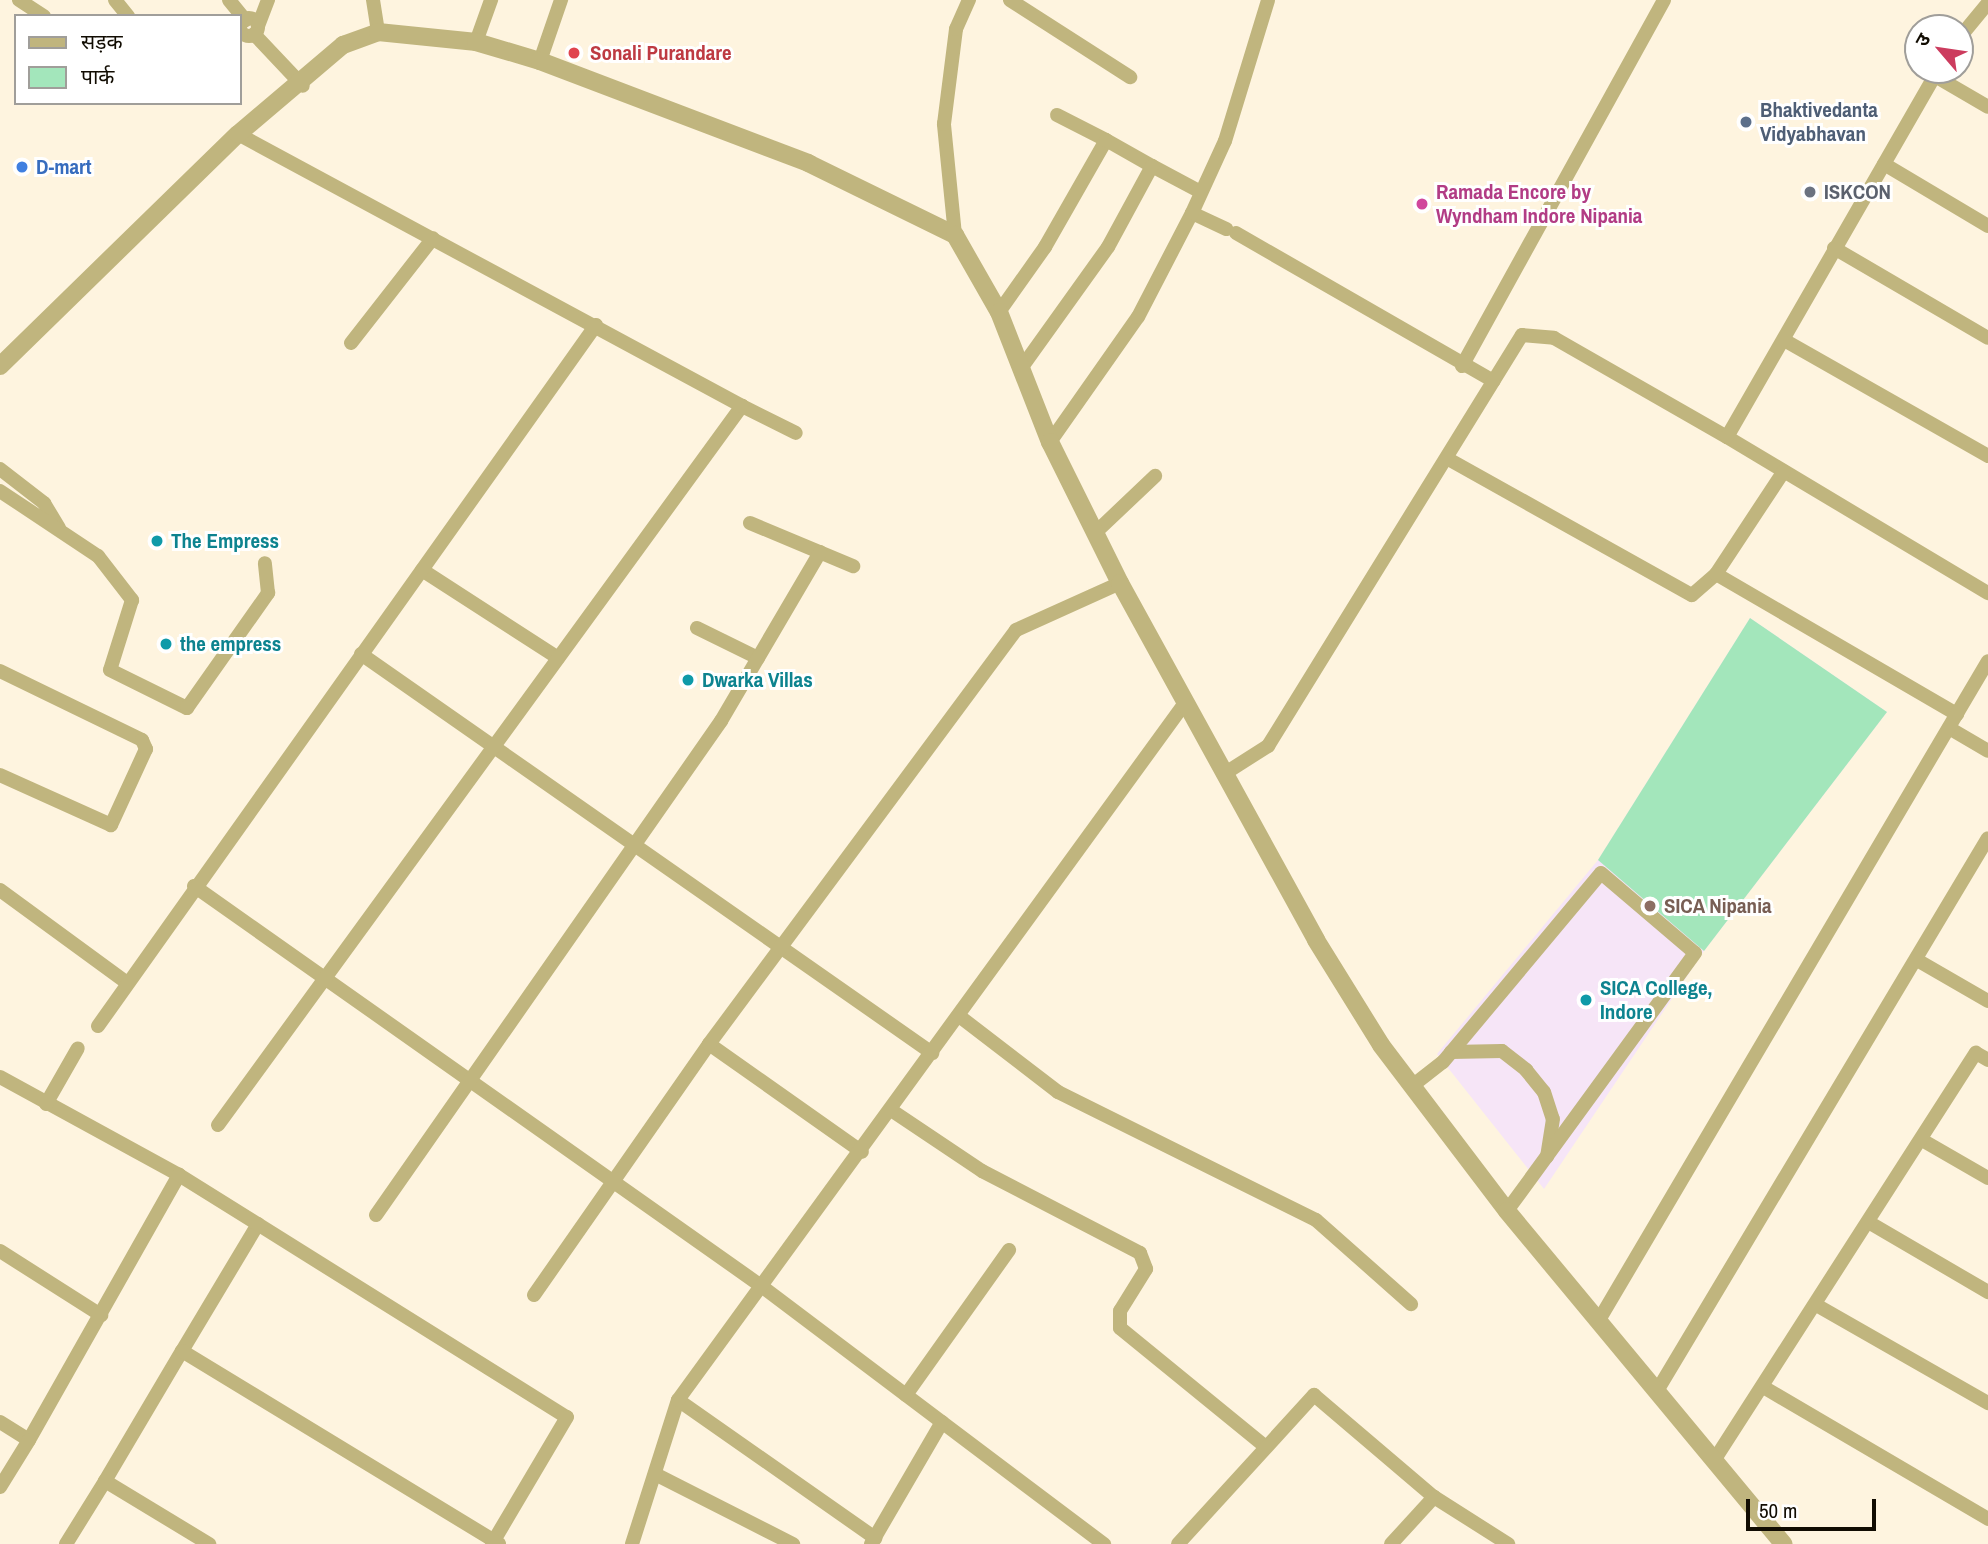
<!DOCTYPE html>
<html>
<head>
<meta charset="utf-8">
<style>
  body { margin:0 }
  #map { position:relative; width:1988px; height:1544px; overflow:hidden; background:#fef4df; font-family:"Archivo Narrow","Noto Sans Devanagari",sans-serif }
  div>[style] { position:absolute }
  .education>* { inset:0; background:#f6e5f7 }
  .green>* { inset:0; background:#a3e6bb }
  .minor>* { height:14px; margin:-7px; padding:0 7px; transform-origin:7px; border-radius:7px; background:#c0b57e }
  .minor>.ring { margin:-7px; padding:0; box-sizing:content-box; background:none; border:14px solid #c0b57e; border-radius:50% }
  .tertiary>* { height:18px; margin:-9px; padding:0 9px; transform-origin:9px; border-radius:9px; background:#c0b57e }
  .dots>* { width:19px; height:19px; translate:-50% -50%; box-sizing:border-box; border:4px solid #fff; border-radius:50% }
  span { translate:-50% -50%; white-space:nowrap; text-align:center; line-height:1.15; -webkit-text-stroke:6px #fff; paint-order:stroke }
  .health-label { font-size:21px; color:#be3a42; font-weight:700 }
  .left { translate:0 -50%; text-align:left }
  .service-label { font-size:21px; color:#4e5e75; font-weight:700 }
  .shop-label { font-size:21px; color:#366cbe; font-weight:700 }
  .hotel-label { font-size:21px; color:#b23c85; font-weight:700 }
  .worship-label { font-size:21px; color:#5b616d; font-weight:700 }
  .culture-label { font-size:21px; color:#0d838f; font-weight:700 }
  .education-label { font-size:21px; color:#785e54; font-weight:700 }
  .legend { position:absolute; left:14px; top:14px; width:228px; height:91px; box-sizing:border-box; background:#fff; border:2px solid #a09e9a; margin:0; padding:9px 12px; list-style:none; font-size:21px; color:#110c02 }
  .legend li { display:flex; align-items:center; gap:14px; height:35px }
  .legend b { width:35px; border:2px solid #a09e9a }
  .north { position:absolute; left:1904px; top:14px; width:70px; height:70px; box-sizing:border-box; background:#fff; border:2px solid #a09e9a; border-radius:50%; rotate:299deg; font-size:19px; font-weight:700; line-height:28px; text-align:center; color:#110c02 }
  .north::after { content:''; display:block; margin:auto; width:24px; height:32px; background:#cc3c5e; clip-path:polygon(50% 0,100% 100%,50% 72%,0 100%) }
  .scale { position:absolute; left:1746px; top:1499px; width:130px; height:32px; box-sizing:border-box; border:4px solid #110c02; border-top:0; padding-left:9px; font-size:21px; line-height:24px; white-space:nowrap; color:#110c02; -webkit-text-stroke:5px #fff; paint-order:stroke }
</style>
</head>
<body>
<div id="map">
  <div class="education">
    <div style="clip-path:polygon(1750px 618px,1887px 712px,1704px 951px,1544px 1189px,1437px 1054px,1598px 860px)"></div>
  </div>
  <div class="green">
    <div style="clip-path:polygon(1750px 618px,1887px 712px,1704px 951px,1598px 860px)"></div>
  </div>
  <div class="minor">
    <div style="left:19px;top:0;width:30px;rotate:33deg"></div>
    <div style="left:115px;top:0;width:21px;rotate:51deg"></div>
    <div style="left:229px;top:0;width:26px;rotate:51deg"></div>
    <div style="left:373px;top:0;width:32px;rotate:81deg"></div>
    <div style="left:1010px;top:0;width:143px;rotate:32.7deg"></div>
    <div class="ring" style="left:240px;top:18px;width:4px;height:4px"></div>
    <div style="left:258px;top:26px;width:28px;rotate:-69deg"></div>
    <div style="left:254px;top:34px;width:71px;rotate:46.7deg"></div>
    <div style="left:1960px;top:37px;width:44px;rotate:-50.5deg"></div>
    <div style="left:476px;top:42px;width:45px;rotate:-70.3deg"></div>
    <div style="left:540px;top:61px;width:65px;rotate:-71deg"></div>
    <div style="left:1057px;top:115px;width:55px;rotate:27deg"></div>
    <div style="left:1884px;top:164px;width:121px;rotate:30.8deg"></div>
    <div style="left:1152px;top:166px;width:55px;rotate:28deg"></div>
    <div style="left:1192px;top:213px;width:38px;rotate:25deg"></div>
    <div style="left:1236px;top:233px;width:297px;rotate:29.9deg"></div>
    <div style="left:955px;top:235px;width:112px;rotate:-95.7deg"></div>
    <div style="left:944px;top:124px;width:96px;rotate:-82.8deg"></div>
    <div style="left:956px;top:29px;width:32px;rotate:-66deg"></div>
    <div style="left:1834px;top:248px;width:178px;rotate:30.3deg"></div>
    <div style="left:999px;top:312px;width:80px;rotate:-54.7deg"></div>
    <div style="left:1045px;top:247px;width:123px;rotate:-60.3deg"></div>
    <div style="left:1106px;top:140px;width:53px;rotate:29.5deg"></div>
    <div style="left:1152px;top:166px;width:92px;rotate:118.5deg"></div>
    <div style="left:1108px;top:247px;width:151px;rotate:125.6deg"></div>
    <div style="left:1784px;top:340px;width:235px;rotate:29.6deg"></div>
    <div style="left:351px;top:343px;width:133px;rotate:-52deg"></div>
    <div style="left:1462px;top:366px;width:418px;rotate:-61.1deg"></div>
    <div style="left:742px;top:406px;width:60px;rotate:26.6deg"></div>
    <div style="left:1727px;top:437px;width:304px;rotate:30.9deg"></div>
    <div style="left:1050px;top:442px;width:153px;rotate:-54.9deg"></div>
    <div style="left:1138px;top:317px;width:117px;rotate:-62.6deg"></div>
    <div style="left:1192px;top:213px;width:79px;rotate:-65.4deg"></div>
    <div style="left:1225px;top:141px;width:147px;rotate:-73deg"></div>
    <div style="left:1450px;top:460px;width:277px;rotate:29.2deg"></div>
    <div style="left:1692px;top:595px;width:32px;rotate:-41deg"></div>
    <div style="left:1716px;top:574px;width:123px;rotate:-56.6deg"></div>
    <div style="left:0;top:469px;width:56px;rotate:37.7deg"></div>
    <div style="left:44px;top:503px;width:29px;rotate:59deg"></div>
    <div style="left:0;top:491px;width:118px;rotate:33.6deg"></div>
    <div style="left:98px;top:556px;width:56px;rotate:52.3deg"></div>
    <div style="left:132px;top:600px;width:73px;rotate:107.4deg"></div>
    <div style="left:110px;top:670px;width:86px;rotate:26.3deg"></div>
    <div style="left:187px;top:708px;width:141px;rotate:-54.8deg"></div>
    <div style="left:268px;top:593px;width:30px;rotate:-96deg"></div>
    <div style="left:750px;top:523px;width:112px;rotate:22.7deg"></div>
    <div style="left:1095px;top:533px;width:83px;rotate:-43.5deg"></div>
    <div style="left:422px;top:570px;width:162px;rotate:32.9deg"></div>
    <div style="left:1716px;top:574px;width:279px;rotate:30.2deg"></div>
    <div style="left:697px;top:628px;width:68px;rotate:26.2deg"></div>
    <div style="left:361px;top:654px;width:697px;rotate:34.94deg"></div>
    <div style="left:0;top:671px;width:158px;rotate:25.9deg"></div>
    <div style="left:142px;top:740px;width:10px;rotate:66deg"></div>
    <div style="left:146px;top:749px;width:84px;rotate:114.7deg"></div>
    <div style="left:111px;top:825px;width:122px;rotate:-155.8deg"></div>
    <div style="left:1949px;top:728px;width:45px;rotate:30.5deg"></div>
    <div style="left:1227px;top:772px;width:49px;rotate:-32.4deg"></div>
    <div style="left:1268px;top:746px;width:483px;rotate:-58.3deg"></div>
    <div style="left:1522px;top:335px;width:32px;rotate:5deg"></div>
    <div style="left:1554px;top:338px;width:199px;rotate:29.8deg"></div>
    <div style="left:1727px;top:437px;width:417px;rotate:-60.1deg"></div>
    <div style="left:1935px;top:76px;width:61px;rotate:30.3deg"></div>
    <div style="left:194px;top:886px;width:697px;rotate:35.19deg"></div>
    <div style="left:764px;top:1288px;width:426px;rotate:37deg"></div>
    <div style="left:0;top:890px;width:157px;rotate:36.2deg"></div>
    <div style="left:1917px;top:960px;width:82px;rotate:30deg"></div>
    <div style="left:959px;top:1016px;width:125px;rotate:37.5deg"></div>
    <div style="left:1058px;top:1092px;width:288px;rotate:26.4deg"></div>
    <div style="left:1316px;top:1220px;width:127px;rotate:41.5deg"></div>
    <div style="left:98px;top:1026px;width:860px;rotate:-54.61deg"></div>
    <div style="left:709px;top:1044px;width:187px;rotate:35.2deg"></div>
    <div style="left:1451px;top:1052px;width:51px;rotate:-1.1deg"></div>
    <div style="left:1502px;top:1051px;width:31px;rotate:38deg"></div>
    <div style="left:1526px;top:1070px;width:28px;rotate:51deg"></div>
    <div style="left:1544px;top:1092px;width:28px;rotate:72deg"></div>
    <div style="left:1553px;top:1119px;width:38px;rotate:99deg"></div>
    <div style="left:0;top:1077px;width:204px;rotate:28.7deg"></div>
    <div style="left:1412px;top:1086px;width:39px;rotate:-38deg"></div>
    <div style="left:1443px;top:1062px;width:246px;rotate:-50.1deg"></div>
    <div style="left:1601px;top:873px;width:123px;rotate:40.4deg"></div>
    <div style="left:1695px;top:953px;width:319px;rotate:126.1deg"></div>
    <div style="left:46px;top:1104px;width:64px;rotate:-60.3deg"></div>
    <div style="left:891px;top:1110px;width:110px;rotate:33.8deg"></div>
    <div style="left:982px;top:1171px;width:178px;rotate:27.4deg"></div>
    <div style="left:1140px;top:1253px;width:17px;rotate:69deg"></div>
    <div style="left:1146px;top:1269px;width:49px;rotate:121.8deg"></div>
    <div style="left:1120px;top:1311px;width:17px;rotate:90deg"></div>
    <div style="left:1120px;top:1328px;width:188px;rotate:39.2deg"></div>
    <div style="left:218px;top:1125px;width:890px;rotate:-53.92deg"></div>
    <div style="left:742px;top:406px;width:573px;rotate:-151.65deg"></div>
    <div style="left:1922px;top:1140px;width:76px;rotate:29.9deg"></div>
    <div style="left:376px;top:1215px;width:603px;rotate:-55.07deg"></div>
    <div style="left:721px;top:721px;width:196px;rotate:-59.6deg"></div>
    <div style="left:1870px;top:1223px;width:137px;rotate:30.3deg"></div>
    <div style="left:0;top:1251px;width:120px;rotate:32.4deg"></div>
    <div style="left:534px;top:1295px;width:306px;rotate:-55.1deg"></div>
    <div style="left:709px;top:1044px;width:515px;rotate:-53.44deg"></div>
    <div style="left:1016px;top:630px;width:114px;rotate:-24.3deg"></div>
    <div style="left:1818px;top:1306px;width:196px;rotate:29.7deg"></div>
    <div style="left:1599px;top:1320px;width:765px;rotate:-59.45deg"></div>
    <div style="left:182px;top:1351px;width:148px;rotate:-59.1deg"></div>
    <div style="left:1765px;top:1388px;width:259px;rotate:30.4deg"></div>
    <div style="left:1657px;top:1391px;width:644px;rotate:-59.1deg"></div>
    <div style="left:906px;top:1395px;width:178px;rotate:-54.6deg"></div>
    <div style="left:678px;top:1400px;width:241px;rotate:35deg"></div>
    <div style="left:0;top:1422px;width:34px;rotate:32deg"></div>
    <div style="left:29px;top:1440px;width:305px;rotate:-60.5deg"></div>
    <div style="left:179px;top:1175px;width:457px;rotate:32deg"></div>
    <div style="left:567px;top:1417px;width:147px;rotate:120.6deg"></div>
    <div style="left:1715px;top:1459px;width:483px;rotate:-57.3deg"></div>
    <div style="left:1976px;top:1053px;width:14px;rotate:30deg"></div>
    <div style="left:655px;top:1474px;width:155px;rotate:26.9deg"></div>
    <div style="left:105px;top:1481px;width:151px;rotate:-59.4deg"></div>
    <div style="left:182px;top:1351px;width:371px;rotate:31.3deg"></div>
    <div style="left:0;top:1487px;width:55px;rotate:-58.3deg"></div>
    <div style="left:66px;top:1544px;width:74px;rotate:-58.2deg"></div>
    <div style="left:105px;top:1481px;width:122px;rotate:31.2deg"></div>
    <div style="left:632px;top:1544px;width:151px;rotate:-72.3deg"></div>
    <div style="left:678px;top:1400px;width:862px;rotate:-53.97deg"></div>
    <div style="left:871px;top:1544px;width:141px;rotate:-59.8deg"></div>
    <div style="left:1178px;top:1544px;width:202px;rotate:-47.6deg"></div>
    <div style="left:1314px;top:1395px;width:157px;rotate:40.4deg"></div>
    <div style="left:1434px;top:1497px;width:88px;rotate:32.4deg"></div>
    <div style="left:1391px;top:1544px;width:64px;rotate:-47.5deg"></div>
  </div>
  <div class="tertiary">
    <div style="left:0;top:366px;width:332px;rotate:-44.3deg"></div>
    <div style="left:238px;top:134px;width:138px;rotate:-40.3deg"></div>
    <div style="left:343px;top:45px;width:37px;rotate:-20deg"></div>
    <div style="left:378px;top:32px;width:99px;rotate:5.8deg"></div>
    <div style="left:476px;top:42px;width:67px;rotate:16.5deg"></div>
    <div style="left:540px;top:61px;width:287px;rotate:20.8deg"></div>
    <div style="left:808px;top:163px;width:164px;rotate:26.1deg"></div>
    <div style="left:955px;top:235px;width:89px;rotate:60.3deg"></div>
    <div style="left:999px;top:312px;width:140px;rotate:68.6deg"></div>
    <div style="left:1050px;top:442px;width:157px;rotate:63.6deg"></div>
    <div style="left:1120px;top:583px;width:407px;rotate:61.2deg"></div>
    <div style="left:1316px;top:940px;width:123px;rotate:58.2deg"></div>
    <div style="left:1381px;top:1045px;width:208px;rotate:52.8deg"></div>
    <div style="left:1507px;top:1211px;width:433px;rotate:50.3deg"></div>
  </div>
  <div class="dots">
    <div style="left:574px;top:53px;background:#e0444e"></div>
    <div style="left:1746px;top:122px;background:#5c6f8a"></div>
    <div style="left:22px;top:167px;background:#3f7fe0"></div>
    <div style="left:1810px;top:192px;background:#6b7280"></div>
    <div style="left:1422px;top:204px;background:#d1479c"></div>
    <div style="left:157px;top:541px;background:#0f9aa8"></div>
    <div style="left:166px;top:644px;background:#0f9aa8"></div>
    <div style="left:688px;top:680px;background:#0f9aa8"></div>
    <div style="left:1650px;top:906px;background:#8d6e63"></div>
    <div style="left:1586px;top:1000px;background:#0f9aa8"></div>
  </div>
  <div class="health-label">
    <span class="left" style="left:590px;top:53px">Sonali Purandare</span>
  </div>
  <div class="service-label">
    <span class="left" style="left:1760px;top:122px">Bhaktivedanta<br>Vidyabhavan</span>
  </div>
  <div class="shop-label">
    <span class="left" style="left:36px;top:167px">D-mart</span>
  </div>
  <div class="hotel-label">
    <span class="left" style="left:1436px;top:204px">Ramada Encore by<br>Wyndham Indore Nipania</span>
  </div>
  <div class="worship-label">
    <span class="left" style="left:1824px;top:192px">ISKCON</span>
  </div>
  <div class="culture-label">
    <span class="left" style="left:171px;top:541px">The Empress</span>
    <span class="left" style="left:180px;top:644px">the empress</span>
    <span class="left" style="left:702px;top:680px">Dwarka Villas</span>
    <span class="left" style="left:1600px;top:1000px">SICA College,<br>Indore</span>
  </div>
  <div class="education-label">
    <span class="left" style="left:1664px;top:906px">SICA Nipania</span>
  </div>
  <ul class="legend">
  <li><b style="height:9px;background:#c0b57e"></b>सड़क</li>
  <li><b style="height:19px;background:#a3e6bb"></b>पार्क</li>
  </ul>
  <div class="north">उ</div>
  <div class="scale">50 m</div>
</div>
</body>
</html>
